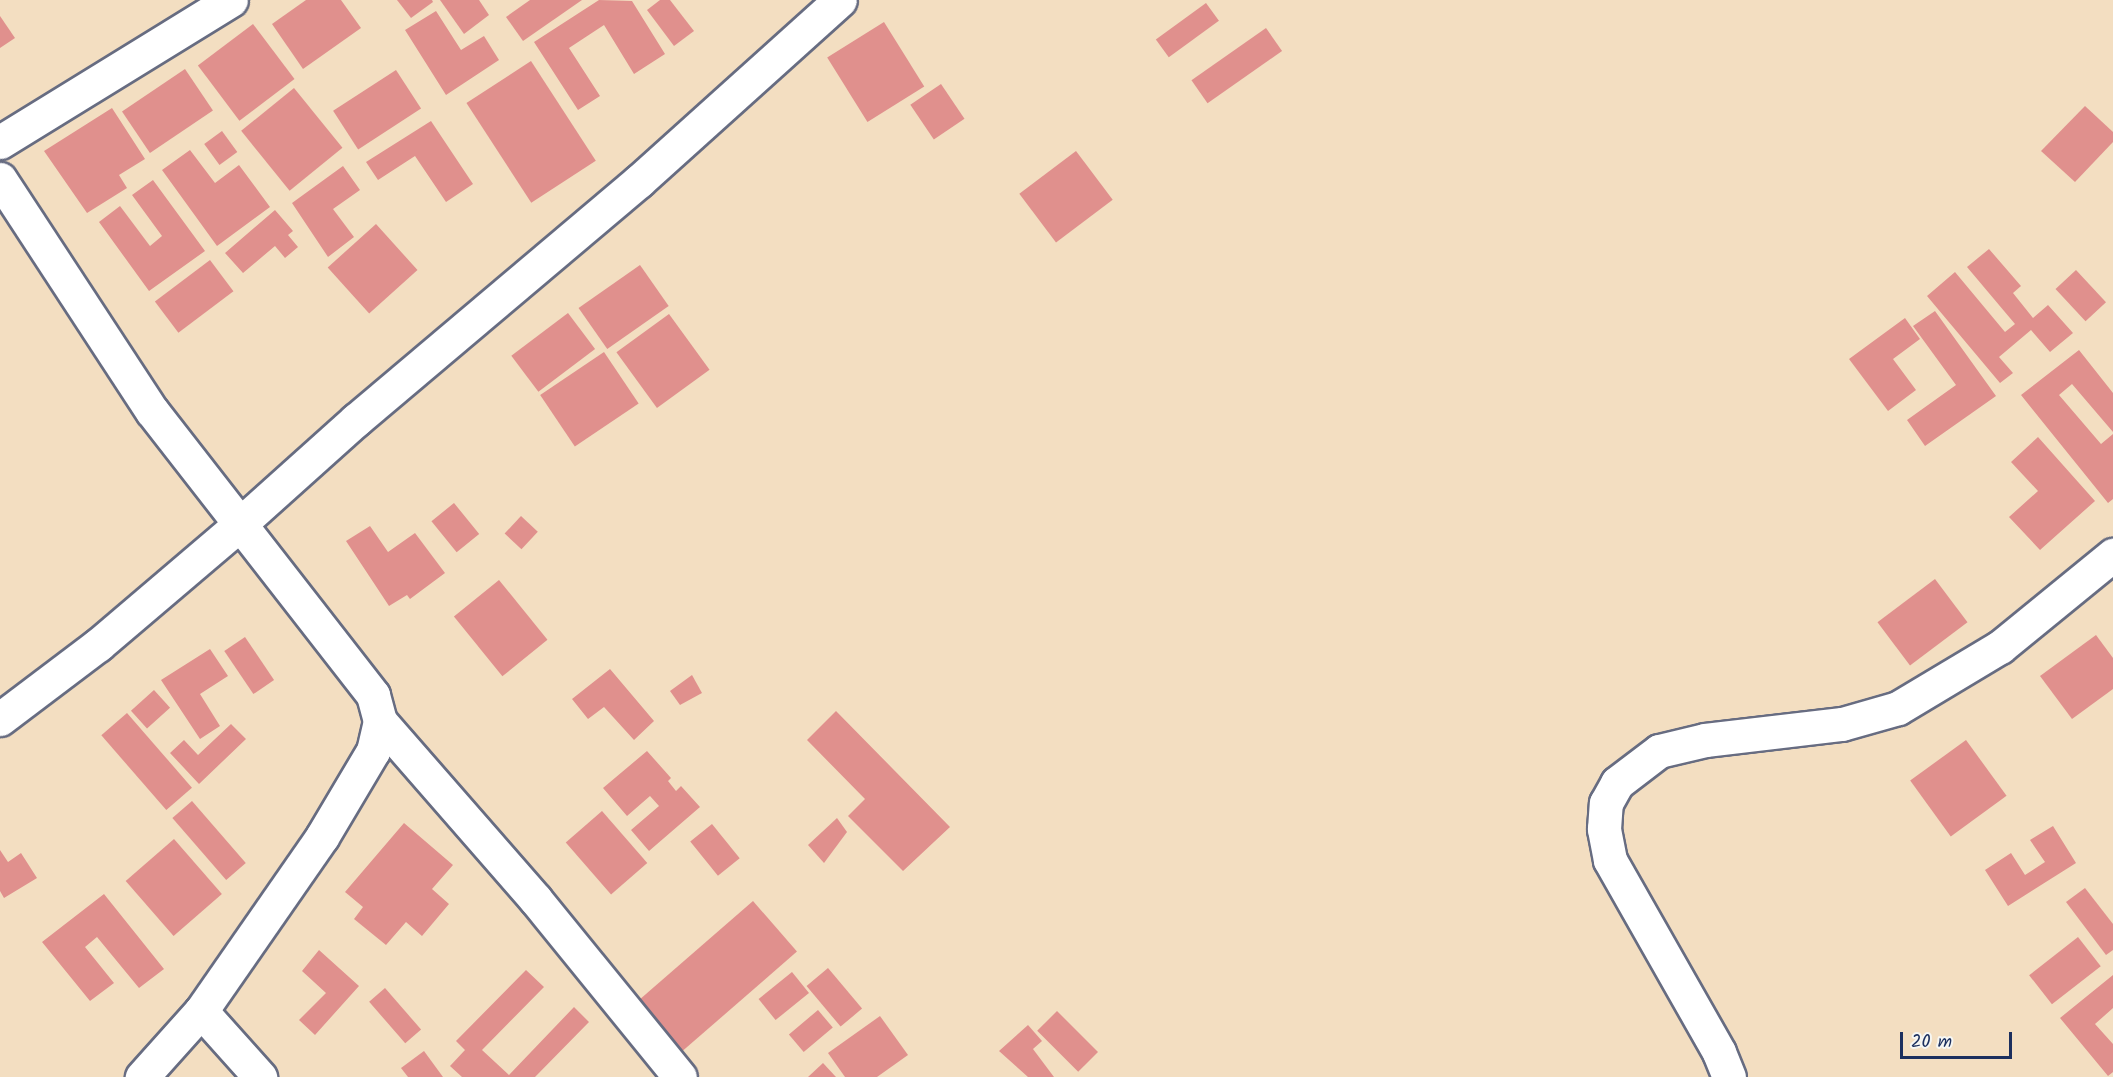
<!DOCTYPE html>
<html>
<head>
<meta charset="utf-8">
<style>
  body { margin:0 }
  #map { position:relative; width:2113px; height:1077px; overflow:hidden; background:#f3dec1; font-family:Kalam,sans-serif }
  div>[style] { position:absolute }
  .building>* { inset:0; background:#e0908d; transform-origin:0 0 }
  .roads { filter:drop-shadow(2px 0 #676c81) drop-shadow(-2px 0 #676c81) drop-shadow(0 2px #676c81) drop-shadow(0 -2px #676c81) }
  .minor>* { height:33px; margin:-16.5px; padding:0 16.5px; transform-origin:16.5px; border-radius:16.5px; background:#fff }
  span { translate:-50% -50%; white-space:nowrap; text-align:center; line-height:1.15; -webkit-text-stroke:4.5px #f6f6f2; paint-order:stroke }
  .scale { position:absolute; left:1900px; top:1032px; width:112px; height:27px; box-sizing:border-box; border:3px solid #1b2f5e; border-top:0; padding-left:8px; font-size:18px; line-height:21px; white-space:nowrap; color:#1b2f5e; -webkit-text-stroke:4px #f6f6f2; paint-order:stroke }
</style>
</head>
<body>
<div id="map">
  <div class="building">
    <div style="clip-path:polygon(306px 0,341px 0,361px 28px,303px 69px,272px 24px)"></div>
    <div style="clip-path:polygon(397px 0,432px 0,433px 2px,411px 18px)"></div>
    <div style="clip-path:polygon(440px 0,479px 0,489px 15px,464px 34px)"></div>
    <div style="clip-path:polygon(530px 0,582px 0,523px 41px,506px 17px)"></div>
    <div style="clip-path:polygon(599px 0,632px 1px,665px 54px,634px 74px,604px 25px,569px 48px,600px 96px,578px 110px,534px 42px)"></div>
    <div style="clip-path:polygon(660px 0,670px 0,694px 31px,674px 46px,647px 10px)"></div>
    <div style="left:1206px;top:3px;width:22px;height:62px;rotate:54deg"></div>
    <div style="clip-path:polygon(436px 11px,461px 50px,484px 36px,499px 60px,446px 95px,405px 30px)"></div>
    <div style="clip-path:polygon(0 16px,15px 38px,0 48px)"></div>
    <div style="left:884px;top:22px;width:76px;height:67px;rotate:58deg"></div>
    <div style="left:253px;top:24px;width:69px;height:69px;rotate:53deg"></div>
    <div style="left:1266px;top:28px;width:28px;height:91px;rotate:55deg"></div>
    <div style="left:531px;top:61px;width:119px;height:77px;rotate:57deg"></div>
    <div style="left:185px;top:69px;width:50px;height:76px;rotate:56deg"></div>
    <div style="left:396px;top:70px;width:46px;height:75px;rotate:57deg"></div>
    <div style="left:941px;top:84px;width:42px;height:37px;rotate:56deg"></div>
    <div style="left:294px;top:88px;width:77px;height:68px;rotate:51deg"></div>
    <div style="clip-path:polygon(2085px 106px,2113px 132px,2113px 142px,2075px 182px,2041px 151px)"></div>
    <div style="clip-path:polygon(112px 108px,145px 159px,119px 175px,127px 188px,87px 213px,44px 151px)"></div>
    <div style="clip-path:polygon(431px 121px,473px 184px,446px 202px,415px 156px,378px 180px,366px 162px)"></div>
    <div style="left:222px;top:131px;width:26px;height:22px;rotate:54deg"></div>
    <div style="clip-path:polygon(190px 150px,215px 183px,239px 165px,270px 207px,217px 246px,162px 170px)"></div>
    <div style="left:1076px;top:151px;width:61px;height:71px;rotate:53deg"></div>
    <div style="clip-path:polygon(343px 166px,360px 190px,333px 209px,354px 237px,328px 257px,292px 203px)"></div>
    <div style="clip-path:polygon(153px 180px,205px 251px,149px 291px,99px 222px,120px 206px,150px 246px,162px 236px,132px 195px)"></div>
    <div style="clip-path:polygon(275px 210px,293px 231px,288px 235px,298px 247px,285px 258px,275px 246px,243px 273px,225px 253px)"></div>
    <div style="left:376px;top:224px;width:62px;height:65px;rotate:48deg"></div>
    <div style="clip-path:polygon(1989px 249px,2021px 286px,2013px 293px,2033px 318px,2048px 305px,2073px 333px,2050px 352px,2031px 330px,1999px 357px,2013px 373px,2000px 383px,1927px 296px,1955px 272px,2005px 332px,2015px 324px,1967px 267px)"></div>
    <div style="left:210px;top:260px;width:39px;height:69px;rotate:53deg"></div>
    <div style="left:640px;top:265px;width:50px;height:75px;rotate:55deg"></div>
    <div style="left:2076px;top:270px;width:44px;height:28px;rotate:47deg"></div>
    <div style="clip-path:polygon(1935px 311px,1996px 396px,1925px 446px,1907px 420px,1956px 385px,1913px 326px)"></div>
    <div style="left:568px;top:313px;width:45px;height:71px;rotate:53deg"></div>
    <div style="left:669px;top:314px;width:69px;height:65px;rotate:54deg"></div>
    <div style="clip-path:polygon(1905px 318px,1920px 339px,1893px 359px,1916px 390px,1888px 411px,1849px 359px)"></div>
    <div style="clip-path:polygon(2079px 350px,2113px 393px,2113px 432px,2072px 384px,2059px 395px,2101px 444px,2113px 434px,2113px 499px,2108px 503px,2021px 395px)"></div>
    <div style="left:604px;top:352px;width:62px;height:77px;rotate:56deg"></div>
    <div style="clip-path:polygon(2038px 437px,2095px 501px,2040px 550px,2009px 517px,2038px 491px,2011px 462px)"></div>
    <div style="left:454px;top:503px;width:40px;height:29px;rotate:51deg"></div>
    <div style="left:521px;top:516px;width:23px;height:24px;rotate:43deg"></div>
    <div style="clip-path:polygon(370px 526px,388px 552px,415px 533px,445px 573px,410px 599px,407px 595px,389px 606px,346px 541px)"></div>
    <div style="left:1935px;top:579px;width:54px;height:72px;rotate:53deg"></div>
    <div style="left:499px;top:580px;width:77px;height:58px;rotate:51deg"></div>
    <div style="clip-path:polygon(2096px 635px,2113px 658px,2113px 689px,2072px 719px,2040px 676px)"></div>
    <div style="left:245px;top:637px;width:52px;height:25px;rotate:56deg"></div>
    <div style="clip-path:polygon(210px 649px,228px 676px,200px 694px,220px 726px,200px 739px,161px 680px)"></div>
    <div style="clip-path:polygon(610px 669px,654px 721px,634px 740px,604px 707px,588px 719px,572px 699px)"></div>
    <div style="clip-path:polygon(692px 675px,702px 693px,680px 705px,670px 691px)"></div>
    <div style="left:154px;top:690px;width:24px;height:31px;rotate:48deg"></div>
    <div style="clip-path:polygon(836px 711px,950px 827px,903px 871px,848px 816px,865px 799px,807px 740px)"></div>
    <div style="left:127px;top:713px;width:99px;height:34px;rotate:49deg"></div>
    <div style="clip-path:polygon(231px 724px,246px 739px,199px 784px,170px 753px,184px 740px,198px 755px)"></div>
    <div style="left:1966px;top:740px;width:69px;height:69px;rotate:54deg"></div>
    <div style="clip-path:polygon(647px 751px,671px 778px,668px 781px,676px 791px,681px 786px,700px 807px,649px 851px,631px 830px,659px 806px,650px 796px,627px 816px,603px 788px)"></div>
    <div style="left:192px;top:801px;width:82px;height:26px;rotate:49deg"></div>
    <div style="left:602px;top:811px;width:69px;height:48px;rotate:49deg"></div>
    <div style="clip-path:polygon(837px 818px,847px 832px,824px 863px,808px 845px)"></div>
    <div style="clip-path:polygon(404px 823px,453px 865px,432px 889px,449px 904px,422px 936px,406px 922px,386px 945px,354px 919px,363px 907px,345px 892px)"></div>
    <div style="left:712px;top:824px;width:44px;height:28px;rotate:51deg"></div>
    <div style="clip-path:polygon(2053px 826px,2076px 863px,2008px 906px,1985px 870px,2011px 853px,2025px 875px,2045px 862px,2030px 840px)"></div>
    <div style="left:174px;top:839px;width:73px;height:64px;rotate:49deg"></div>
    <div style="clip-path:polygon(0 850px,8px 862px,21px 853px,37px 878px,4px 898px,0 891px)"></div>
    <div style="clip-path:polygon(2085px 888px,2113px 924px,2113px 950px,2106px 955px,2066px 902px)"></div>
    <div style="clip-path:polygon(104px 894px,164px 969px,139px 988px,97px 937px,85px 947px,114px 983px,90px 1001px,42px 942px)"></div>
    <div style="left:753px;top:901px;width:67px;height:154px;rotate:49deg"></div>
    <div style="left:2078px;top:937px;width:37px;height:62px;rotate:52deg"></div>
    <div style="clip-path:polygon(319px 950px,359px 986px,315px 1035px,299px 1020px,326px 993px,302px 971px)"></div>
    <div style="left:828px;top:968px;width:53px;height:28px;rotate:50deg"></div>
    <div style="clip-path:polygon(526px 970px,544px 987px,482px 1050px,509px 1075px,574px 1007px,589px 1022px,535px 1077px,462px 1077px,450px 1066px,465px 1050px,456px 1041px)"></div>
    <div style="left:792px;top:972px;width:27px;height:43px;rotate:51deg"></div>
    <div style="clip-path:polygon(2113px 975px,2113px 1008px,2095px 1024px,2113px 1044px,2113px 1072px,2108px 1076px,2060px 1018px)"></div>
    <div style="left:385px;top:988px;width:55px;height:21px;rotate:49deg"></div>
    <div style="left:818px;top:1010px;width:23px;height:38px;rotate:50deg"></div>
    <div style="left:1057px;top:1011px;width:58px;height:28px;rotate:45deg"></div>
    <div style="clip-path:polygon(880px 1016px,908px 1055px,877px 1077px,845px 1077px,828px 1053px)"></div>
    <div style="clip-path:polygon(1028px 1025px,1042px 1041px,1033px 1049px,1054px 1077px,1028px 1077px,999px 1051px)"></div>
    <div style="clip-path:polygon(424px 1051px,443px 1077px,408px 1077px,401px 1068px)"></div>
    <div style="clip-path:polygon(823px 1063px,836px 1077px,808px 1077px)"></div>
  </div>
  <div class="roads">
    <div class="minor">
      <div style="left:0;top:142px;width:271px;rotate:-31.6deg"></div>
      <div style="left:0;top:179px;width:277px;rotate:56.8deg"></div>
      <div style="left:152px;top:411px;width:360px;rotate:52.1deg"></div>
      <div style="left:373px;top:695px;width:27px;rotate:75deg"></div>
      <div style="left:380px;top:721px;width:31px;rotate:103deg"></div>
      <div style="left:373px;top:751px;width:100px;rotate:120.7deg"></div>
      <div style="left:322px;top:837px;width:212px;rotate:124.8deg"></div>
      <div style="left:201px;top:1011px;width:89px;rotate:131.8deg"></div>
      <div style="left:0;top:719px;width:123px;rotate:-37.1deg"></div>
      <div style="left:98px;top:645px;width:187px;rotate:-40.4deg"></div>
      <div style="left:240px;top:524px;width:156px;rotate:-41.9deg"></div>
      <div style="left:356px;top:420px;width:370px;rotate:-40.2deg"></div>
      <div style="left:639px;top:181px;width:270px;rotate:-42deg"></div>
      <div style="left:380px;top:721px;width:237px;rotate:48.9deg"></div>
      <div style="left:536px;top:900px;width:228px;rotate:50.9deg"></div>
      <div style="left:201px;top:1011px;width:89px;rotate:48.2deg"></div>
      <div style="left:1729px;top:1077px;width:27px;rotate:-112deg"></div>
      <div style="left:1719px;top:1052px;width:221px;rotate:-119.6deg"></div>
      <div style="left:1610px;top:860px;width:32px;rotate:-101deg"></div>
      <div style="left:1604px;top:829px;width:26px;rotate:-86deg"></div>
      <div style="left:1606px;top:803px;width:23px;rotate:-61deg"></div>
      <div style="left:1617px;top:783px;width:53px;rotate:-37.3deg"></div>
      <div style="left:1659px;top:751px;width:47px;rotate:-13.4deg"></div>
      <div style="left:1705px;top:740px;width:138px;rotate:-6.7deg"></div>
      <div style="left:1842px;top:724px;width:58px;rotate:-15.9deg"></div>
      <div style="left:1898px;top:708px;width:119px;rotate:-30.9deg"></div>
      <div style="left:2000px;top:647px;width:146px;rotate:-39.2deg"></div>
    </div>
  </div>
  <div class="scale">20 m</div>
</div>
</body>
</html>
